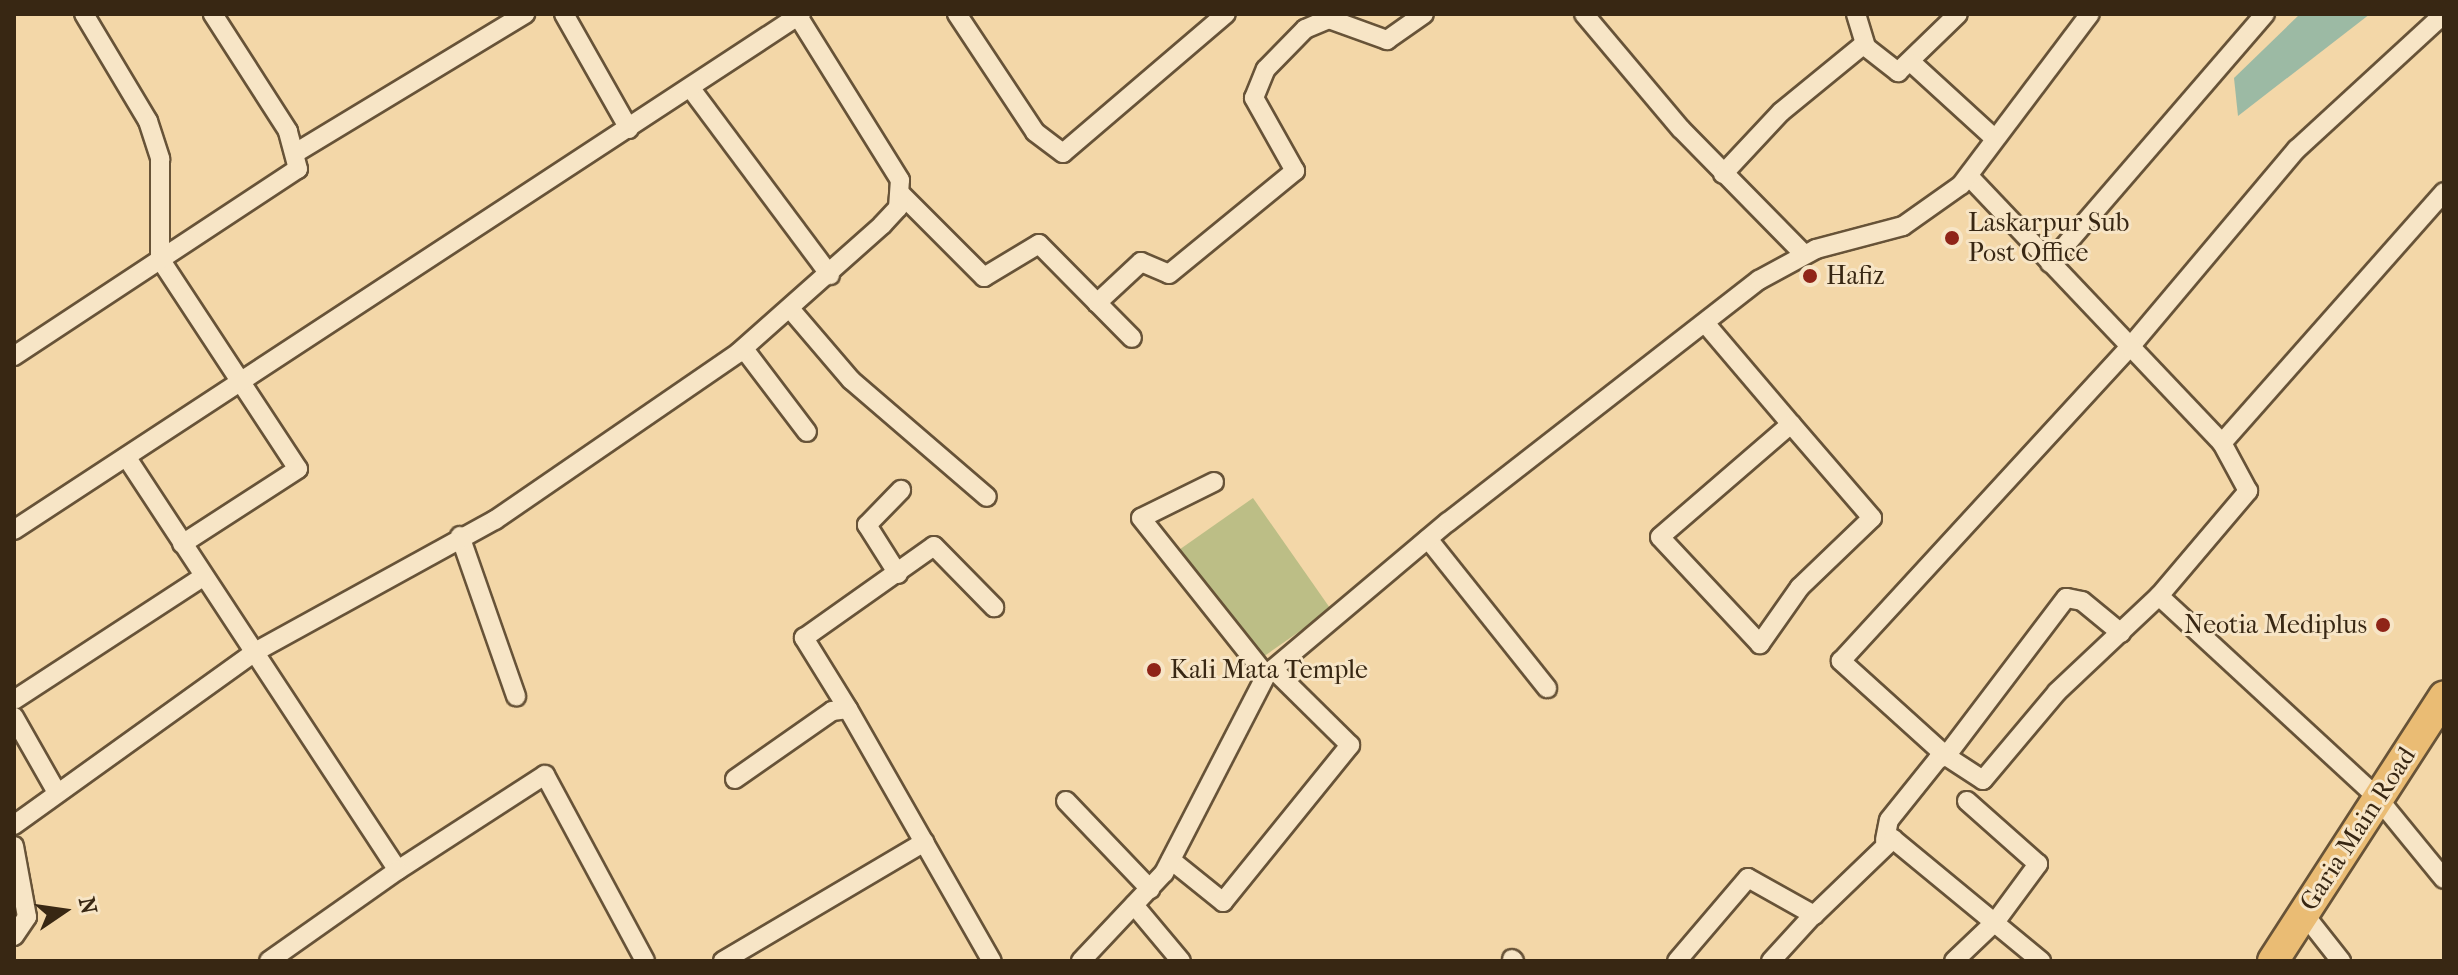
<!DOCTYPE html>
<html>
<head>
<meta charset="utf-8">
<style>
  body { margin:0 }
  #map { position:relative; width:2458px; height:975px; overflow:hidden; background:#f3d7a8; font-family:"IM FELL French Canon",serif }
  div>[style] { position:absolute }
  .green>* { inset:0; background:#bcbe86; transform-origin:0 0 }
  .water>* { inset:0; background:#9cbaa4 }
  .roads { filter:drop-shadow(2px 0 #675338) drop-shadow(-2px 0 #675338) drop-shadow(0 2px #675338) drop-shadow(0 -2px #675338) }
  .minor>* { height:18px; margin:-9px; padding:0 9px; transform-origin:9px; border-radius:9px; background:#f7e5c6 }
  .primary>* { height:30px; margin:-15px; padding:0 15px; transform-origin:15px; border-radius:15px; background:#eabc74 }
  .dots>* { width:22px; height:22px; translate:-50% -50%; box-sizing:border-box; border:4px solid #f7e5c6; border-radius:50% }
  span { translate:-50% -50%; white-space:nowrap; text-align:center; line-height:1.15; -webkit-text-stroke:6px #f7e5c6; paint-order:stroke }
  .poi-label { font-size:26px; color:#382713 }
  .left { translate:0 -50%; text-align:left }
  .right { translate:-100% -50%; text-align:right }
  .street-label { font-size:26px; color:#382713 }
  .frame { position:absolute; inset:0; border:16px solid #382713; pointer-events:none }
  .north { position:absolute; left:24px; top:871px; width:80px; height:80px; -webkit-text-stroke:6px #f7e5c6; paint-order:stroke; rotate:77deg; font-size:22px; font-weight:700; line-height:32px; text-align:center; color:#382713 }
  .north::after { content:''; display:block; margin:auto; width:28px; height:36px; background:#382713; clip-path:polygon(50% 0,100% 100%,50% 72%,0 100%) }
</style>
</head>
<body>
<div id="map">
  <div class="green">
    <div style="left:1253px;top:498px;width:136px;height:94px;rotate:55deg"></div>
  </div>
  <div class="water">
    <div style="clip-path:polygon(2300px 14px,2370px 14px,2238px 116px,2234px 78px)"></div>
  </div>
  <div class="roads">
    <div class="minor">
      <div style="left:84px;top:14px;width:125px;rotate:59.1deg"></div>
      <div style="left:148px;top:121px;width:40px;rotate:72deg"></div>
      <div style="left:160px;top:159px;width:100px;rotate:90deg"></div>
      <div style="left:160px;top:259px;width:251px;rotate:56.7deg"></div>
      <div style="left:298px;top:469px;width:138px;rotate:147.1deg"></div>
      <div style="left:564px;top:14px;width:132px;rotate:60.5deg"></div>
      <div style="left:957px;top:14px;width:141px;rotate:56.5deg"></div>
      <div style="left:1035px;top:132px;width:35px;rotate:37deg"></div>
      <div style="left:1063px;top:153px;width:214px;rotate:-40.5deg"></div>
      <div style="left:1584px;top:14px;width:150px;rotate:49.9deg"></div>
      <div style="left:1681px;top:129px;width:175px;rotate:45.5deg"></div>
      <div style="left:1856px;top:14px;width:34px;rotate:73deg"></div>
      <div style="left:1866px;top:47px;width:41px;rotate:38deg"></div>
      <div style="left:1898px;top:72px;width:83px;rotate:-44deg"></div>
      <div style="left:1912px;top:63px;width:111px;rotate:42.4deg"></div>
      <div style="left:692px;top:90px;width:231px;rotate:53.3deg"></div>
      <div style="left:297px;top:152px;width:267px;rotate:-31.2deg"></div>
      <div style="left:1723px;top:174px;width:85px;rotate:-46.9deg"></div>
      <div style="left:1781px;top:112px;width:107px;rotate:-39.3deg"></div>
      <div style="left:902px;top:195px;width:116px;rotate:45deg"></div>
      <div style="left:984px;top:277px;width:64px;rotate:-31deg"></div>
      <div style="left:1039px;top:244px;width:132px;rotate:45.3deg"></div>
      <div style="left:2050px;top:263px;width:329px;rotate:-49.2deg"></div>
      <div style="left:1097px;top:303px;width:60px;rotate:-43deg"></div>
      <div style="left:1141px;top:262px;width:30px;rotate:23deg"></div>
      <div style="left:1169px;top:274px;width:163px;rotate:-39.3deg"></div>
      <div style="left:1295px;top:171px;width:84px;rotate:-119.3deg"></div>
      <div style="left:1254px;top:98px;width:31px;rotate:-68deg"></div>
      <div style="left:1266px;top:69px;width:56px;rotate:-45.7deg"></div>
      <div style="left:1305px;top:29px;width:26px;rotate:-23deg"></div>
      <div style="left:1329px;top:19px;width:62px;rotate:19.9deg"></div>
      <div style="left:1387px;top:40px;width:45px;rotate:-35.1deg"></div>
      <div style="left:792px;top:311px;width:91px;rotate:49.5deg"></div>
      <div style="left:851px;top:380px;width:179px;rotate:40.7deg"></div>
      <div style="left:1705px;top:323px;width:133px;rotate:49.6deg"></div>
      <div style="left:1791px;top:424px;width:124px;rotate:49.2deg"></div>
      <div style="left:1872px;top:518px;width:100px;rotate:136.2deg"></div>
      <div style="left:1800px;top:587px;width:70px;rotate:125.1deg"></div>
      <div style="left:1760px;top:644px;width:146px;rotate:-133.1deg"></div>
      <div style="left:1660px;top:537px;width:173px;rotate:-40.8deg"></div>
      <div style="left:744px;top:349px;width:104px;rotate:52.8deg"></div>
      <div style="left:14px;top:356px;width:340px;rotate:-33.4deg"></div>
      <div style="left:298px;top:169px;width:39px;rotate:-105deg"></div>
      <div style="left:288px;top:131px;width:139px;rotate:-122.7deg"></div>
      <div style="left:2222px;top:443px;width:335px;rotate:-48.5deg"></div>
      <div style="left:127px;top:458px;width:493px;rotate:56.7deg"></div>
      <div style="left:398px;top:870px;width:175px;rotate:-32.9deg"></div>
      <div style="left:545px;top:775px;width:211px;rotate:61.7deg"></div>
      <div style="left:1214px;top:482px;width:81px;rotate:153.7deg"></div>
      <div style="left:1141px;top:518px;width:201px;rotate:51.5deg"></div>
      <div style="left:14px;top:530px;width:941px;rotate:-33.25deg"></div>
      <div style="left:460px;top:536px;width:170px;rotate:70.7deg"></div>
      <div style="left:1428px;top:539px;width:191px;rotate:51.4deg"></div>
      <div style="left:898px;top:574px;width:58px;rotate:-122.3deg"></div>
      <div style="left:867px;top:525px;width:49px;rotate:-45.8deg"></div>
      <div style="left:2159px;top:596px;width:295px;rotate:42.7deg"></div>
      <div style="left:2376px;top:796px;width:107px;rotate:50.7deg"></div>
      <div style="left:2121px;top:633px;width:50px;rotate:-140.6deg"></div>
      <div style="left:2082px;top:601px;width:16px;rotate:-169deg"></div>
      <div style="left:2066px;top:598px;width:198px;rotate:127.2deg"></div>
      <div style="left:1946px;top:756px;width:142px;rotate:-137.9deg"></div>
      <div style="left:1841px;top:661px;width:427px;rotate:-47.4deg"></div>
      <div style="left:2130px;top:347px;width:259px;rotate:-49.9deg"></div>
      <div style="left:2297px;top:149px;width:200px;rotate:-42.6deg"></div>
      <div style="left:14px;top:700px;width:225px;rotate:-33.1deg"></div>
      <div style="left:848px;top:709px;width:84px;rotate:-121.8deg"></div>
      <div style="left:804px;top:638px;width:159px;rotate:-35.3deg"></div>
      <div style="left:934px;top:546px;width:86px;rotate:45.5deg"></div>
      <div style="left:14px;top:717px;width:85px;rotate:60.4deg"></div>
      <div style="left:735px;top:779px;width:118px;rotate:-35deg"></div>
      <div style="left:832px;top:711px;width:16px;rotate:-7deg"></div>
      <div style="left:848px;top:709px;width:290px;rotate:60.3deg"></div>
      <div style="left:1066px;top:801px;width:122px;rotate:46.3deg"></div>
      <div style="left:14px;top:825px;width:294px;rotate:-35.7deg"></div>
      <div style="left:253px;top:653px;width:276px;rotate:-28.8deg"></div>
      <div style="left:495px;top:520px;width:295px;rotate:-34.5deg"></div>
      <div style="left:738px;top:353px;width:193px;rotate:-41.6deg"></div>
      <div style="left:882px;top:225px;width:23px;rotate:-47deg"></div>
      <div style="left:898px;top:208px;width:28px;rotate:-86deg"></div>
      <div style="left:900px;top:180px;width:193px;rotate:-121.9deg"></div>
      <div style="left:1885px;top:840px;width:20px;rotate:-79deg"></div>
      <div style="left:1889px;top:820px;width:78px;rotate:-51.2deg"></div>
      <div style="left:1938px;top:759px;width:9px;rotate:-21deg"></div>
      <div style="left:1946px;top:756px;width:44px;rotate:33deg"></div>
      <div style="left:1983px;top:780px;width:115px;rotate:-49.9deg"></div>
      <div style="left:2057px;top:692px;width:140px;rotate:-43.3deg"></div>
      <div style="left:2159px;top:596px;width:138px;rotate:-49.7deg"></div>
      <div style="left:2248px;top:491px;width:55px;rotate:-118.4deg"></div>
      <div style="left:2222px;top:443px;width:368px;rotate:-133.5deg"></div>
      <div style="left:14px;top:846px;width:72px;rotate:79.6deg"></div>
      <div style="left:27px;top:917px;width:23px;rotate:124deg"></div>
      <div style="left:1171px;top:860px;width:67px;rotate:38.9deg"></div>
      <div style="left:1223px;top:902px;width:202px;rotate:-51deg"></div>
      <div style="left:1350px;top:745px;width:108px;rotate:-135.4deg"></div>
      <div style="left:1134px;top:905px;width:73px;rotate:50deg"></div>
      <div style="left:2304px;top:914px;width:60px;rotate:51.8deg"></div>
      <div style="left:1512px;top:959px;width:3px;rotate:45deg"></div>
      <div style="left:269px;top:961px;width:158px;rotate:-35.2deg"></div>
      <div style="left:723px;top:961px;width:234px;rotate:-30.6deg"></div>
      <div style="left:1081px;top:961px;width:121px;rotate:-46.7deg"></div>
      <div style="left:1164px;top:873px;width:223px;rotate:-62.7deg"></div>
      <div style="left:1266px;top:675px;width:238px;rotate:-40.1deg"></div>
      <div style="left:1448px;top:522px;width:394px;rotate:-37.9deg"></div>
      <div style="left:1759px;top:280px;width:65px;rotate:-28.5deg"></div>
      <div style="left:1816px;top:249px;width:90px;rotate:-14.8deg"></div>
      <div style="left:1903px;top:226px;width:71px;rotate:-35.3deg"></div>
      <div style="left:1961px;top:185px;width:214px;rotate:-53deg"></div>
      <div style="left:1677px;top:961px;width:109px;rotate:-49.5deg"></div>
      <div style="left:1748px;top:878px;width:76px;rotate:29.3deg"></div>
      <div style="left:1814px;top:915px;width:110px;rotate:-43.9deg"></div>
      <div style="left:1893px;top:839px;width:192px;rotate:39.5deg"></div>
      <div style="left:1771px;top:961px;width:62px;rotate:-47.6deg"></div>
      <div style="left:1954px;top:961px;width:58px;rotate:-43.6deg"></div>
      <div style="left:1996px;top:921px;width:71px;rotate:-53.6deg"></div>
      <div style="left:2038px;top:864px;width:95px;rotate:-138.4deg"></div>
    </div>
    <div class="primary">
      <div style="left:2273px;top:961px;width:315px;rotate:-57.1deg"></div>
    </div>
  </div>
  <div class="dots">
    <div style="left:1952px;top:238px;background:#8f2418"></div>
    <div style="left:1810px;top:276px;background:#8f2418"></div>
    <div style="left:2383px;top:625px;background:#8f2418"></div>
    <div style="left:1154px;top:670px;background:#8f2418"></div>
  </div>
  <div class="poi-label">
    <span class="left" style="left:1968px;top:238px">Laskarpur Sub<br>Post Office</span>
    <span class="left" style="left:1826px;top:276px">Hafiz</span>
    <span class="right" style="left:2367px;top:625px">Neotia Mediplus</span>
    <span class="left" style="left:1170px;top:670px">Kali Mata Temple</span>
  </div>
  <div class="street-label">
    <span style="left:2358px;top:829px;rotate:-57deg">Garia Main Road</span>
  </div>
  <div class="frame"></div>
  <div class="north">N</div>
</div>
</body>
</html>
